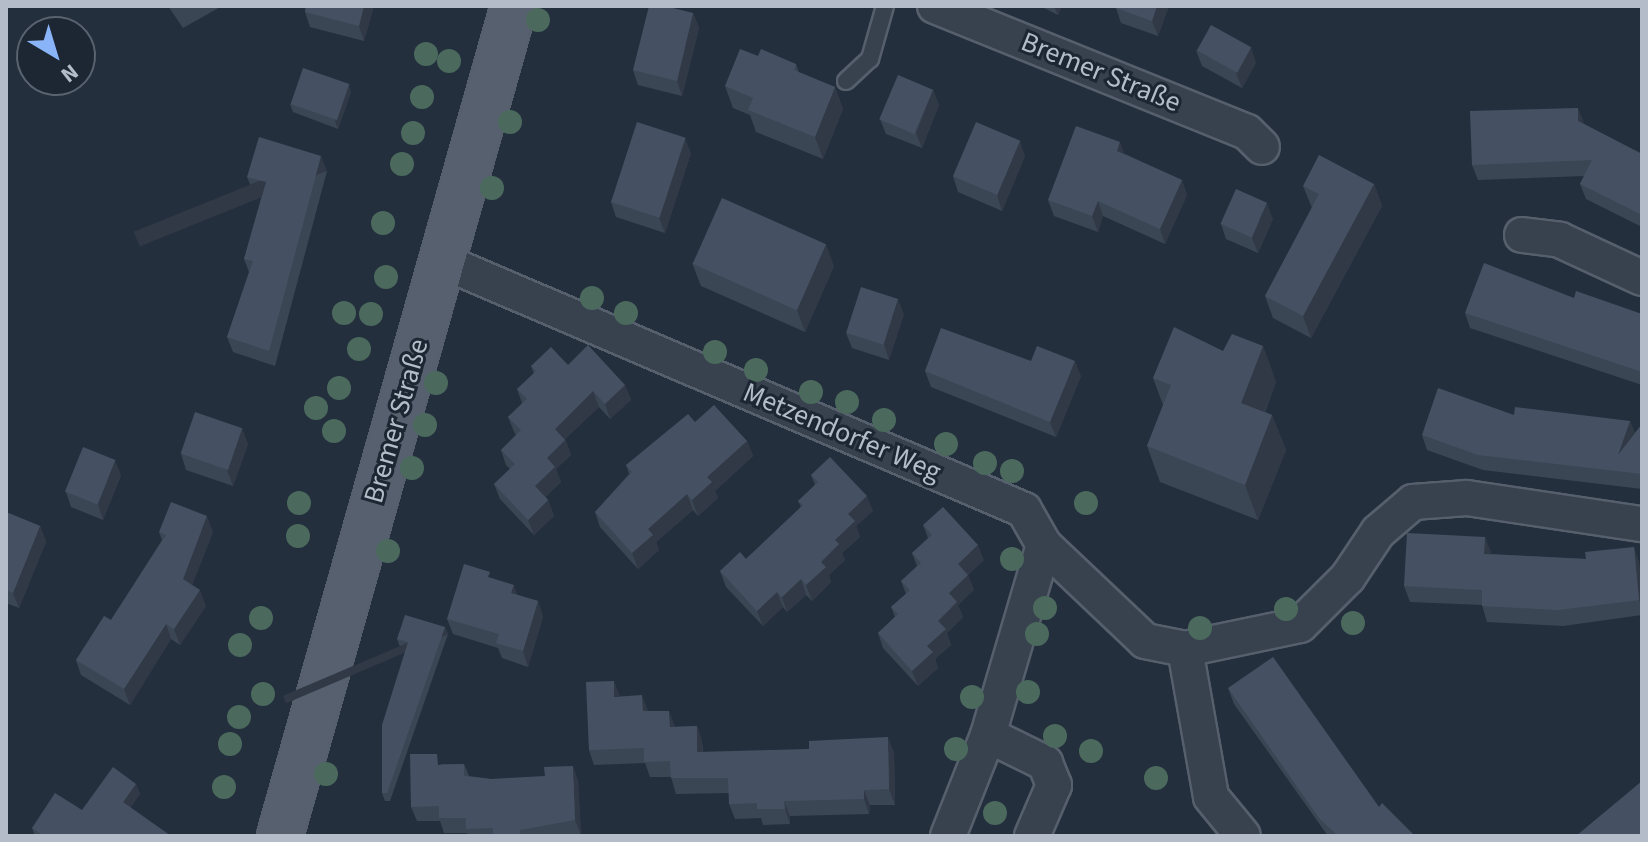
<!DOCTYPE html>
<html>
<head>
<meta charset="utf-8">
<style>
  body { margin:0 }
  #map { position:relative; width:1648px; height:842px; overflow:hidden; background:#242f3e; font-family:"Source Sans 3",sans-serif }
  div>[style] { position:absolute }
  .roads { filter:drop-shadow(2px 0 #565f6c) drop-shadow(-2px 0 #565f6c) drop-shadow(0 2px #565f6c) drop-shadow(0 -2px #565f6c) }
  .lane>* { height:16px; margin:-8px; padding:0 8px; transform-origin:8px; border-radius:8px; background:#38414e }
  .street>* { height:34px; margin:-17px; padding:0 17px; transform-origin:17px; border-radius:17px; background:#38414e }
  .primary>* { height:44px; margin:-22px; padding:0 22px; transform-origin:22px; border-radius:22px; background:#56606e }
  .trees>* { width:24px; height:24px; margin:-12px; border-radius:50%; background:#4b6a5d }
  .wall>* { inset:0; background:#3b4654 }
  .shaded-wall>* { inset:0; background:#303945; transform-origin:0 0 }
  .building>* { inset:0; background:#455162; transform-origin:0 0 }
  span { translate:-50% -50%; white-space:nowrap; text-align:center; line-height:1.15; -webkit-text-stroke:6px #1d2633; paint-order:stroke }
  .street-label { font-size:28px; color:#b4bcc9 }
  .frame { position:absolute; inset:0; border:8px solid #b4bcc9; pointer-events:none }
  .north { position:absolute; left:16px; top:16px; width:80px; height:80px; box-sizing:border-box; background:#1d2633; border:2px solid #59626f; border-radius:50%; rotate:142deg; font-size:22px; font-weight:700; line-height:32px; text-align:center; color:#b4bcc9 }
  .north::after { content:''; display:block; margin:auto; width:28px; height:36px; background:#8ab4f8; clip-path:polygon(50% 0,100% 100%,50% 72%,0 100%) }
</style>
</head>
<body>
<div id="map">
  <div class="roads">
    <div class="lane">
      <div style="left:846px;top:81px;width:33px;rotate:-43deg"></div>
      <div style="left:870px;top:59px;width:55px;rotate:-74.2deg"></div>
    </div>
    <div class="street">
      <div style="left:935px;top:6px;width:336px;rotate:22deg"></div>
      <div style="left:1247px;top:132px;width:21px;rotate:45deg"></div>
      <div style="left:1522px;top:235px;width:38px;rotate:7deg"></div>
      <div style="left:1560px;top:240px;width:90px;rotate:24.9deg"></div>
      <div style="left:442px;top:261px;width:633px;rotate:23.16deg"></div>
      <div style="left:1024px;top:510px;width:40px;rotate:60.3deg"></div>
      <div style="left:1044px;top:545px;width:139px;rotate:43.5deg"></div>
      <div style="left:1145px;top:641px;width:41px;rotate:11.3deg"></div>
      <div style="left:1185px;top:649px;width:117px;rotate:-11.8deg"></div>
      <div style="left:1300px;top:625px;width:68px;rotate:-45deg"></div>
      <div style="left:1348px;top:577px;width:54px;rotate:-56.3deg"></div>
      <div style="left:1378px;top:532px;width:46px;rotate:-40.6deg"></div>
      <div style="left:1413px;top:502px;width:54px;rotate:-4.2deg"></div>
      <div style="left:1467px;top:498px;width:177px;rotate:8.5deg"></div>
      <div style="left:1185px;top:649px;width:150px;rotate:80deg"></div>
      <div style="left:1211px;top:797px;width:50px;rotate:50.6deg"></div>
      <div style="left:988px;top:735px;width:64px;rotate:26.2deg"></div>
      <div style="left:1045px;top:763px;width:24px;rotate:68deg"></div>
      <div style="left:1054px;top:785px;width:56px;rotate:113.3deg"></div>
      <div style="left:948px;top:836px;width:109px;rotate:-68.4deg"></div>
      <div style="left:988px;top:735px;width:198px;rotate:-73.6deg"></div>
    </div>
    <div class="primary">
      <div style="left:280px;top:836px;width:862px;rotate:-74.26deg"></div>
    </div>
  </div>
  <div class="trees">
    <div style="left:538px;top:20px"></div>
    <div style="left:426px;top:54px"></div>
    <div style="left:449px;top:61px"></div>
    <div style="left:422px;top:97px"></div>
    <div style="left:510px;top:122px"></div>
    <div style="left:413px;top:133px"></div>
    <div style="left:402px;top:164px"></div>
    <div style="left:492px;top:188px"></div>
    <div style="left:383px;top:223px"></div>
    <div style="left:386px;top:277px"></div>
    <div style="left:592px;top:298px"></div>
    <div style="left:344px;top:313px"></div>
    <div style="left:626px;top:313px"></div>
    <div style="left:371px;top:314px"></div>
    <div style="left:359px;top:349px"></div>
    <div style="left:715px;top:352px"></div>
    <div style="left:756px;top:370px"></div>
    <div style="left:436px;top:383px"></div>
    <div style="left:339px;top:388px"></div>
    <div style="left:811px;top:392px"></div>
    <div style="left:847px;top:402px"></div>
    <div style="left:316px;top:408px"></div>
    <div style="left:884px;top:420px"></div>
    <div style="left:425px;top:425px"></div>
    <div style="left:334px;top:431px"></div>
    <div style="left:946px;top:444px"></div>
    <div style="left:985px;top:463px"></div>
    <div style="left:412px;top:468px"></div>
    <div style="left:1012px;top:471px"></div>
    <div style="left:299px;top:503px"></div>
    <div style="left:1086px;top:503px"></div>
    <div style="left:298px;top:536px"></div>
    <div style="left:388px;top:551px"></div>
    <div style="left:1012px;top:559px"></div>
    <div style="left:1045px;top:608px"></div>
    <div style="left:1286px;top:609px"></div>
    <div style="left:261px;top:618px"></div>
    <div style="left:1353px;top:623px"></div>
    <div style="left:1200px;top:628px"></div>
    <div style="left:1037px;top:634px"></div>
    <div style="left:240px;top:645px"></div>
    <div style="left:1028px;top:692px"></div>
    <div style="left:263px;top:694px"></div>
    <div style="left:972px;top:697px"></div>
    <div style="left:239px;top:717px"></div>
    <div style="left:1055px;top:736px"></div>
    <div style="left:230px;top:744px"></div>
    <div style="left:956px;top:749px"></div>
    <div style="left:1091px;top:751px"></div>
    <div style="left:326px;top:774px"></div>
    <div style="left:1156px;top:778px"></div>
    <div style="left:224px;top:787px"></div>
    <div style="left:995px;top:813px"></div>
  </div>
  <div class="wall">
    <div style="clip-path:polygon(168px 6px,222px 6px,183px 28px)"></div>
    <div style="clip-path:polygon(306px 6px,374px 6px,364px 41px,310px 27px,305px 12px)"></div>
    <div style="clip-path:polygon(1040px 6px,1062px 6px,1058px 15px)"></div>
    <div style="clip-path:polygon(1169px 6px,1158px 36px,1121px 23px,1116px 8px)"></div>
    <div style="clip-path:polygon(693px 13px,699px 28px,682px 96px,638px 85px,633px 70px)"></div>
    <div style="clip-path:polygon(1196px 50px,1256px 63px,1242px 88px,1202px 66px)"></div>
    <div style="clip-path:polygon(758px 56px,796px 64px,799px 73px,835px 87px,843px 109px,823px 159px,756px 132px,750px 115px,733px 108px,725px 86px)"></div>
    <div style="clip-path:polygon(933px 90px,939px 105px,922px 148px,886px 134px,880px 119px)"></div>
    <div style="clip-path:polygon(351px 92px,338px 129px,293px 112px,290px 104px)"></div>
    <div style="clip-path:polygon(1584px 124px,1642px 154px,1642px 227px,1586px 199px,1580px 184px,1584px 176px,1478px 180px,1472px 165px)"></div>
    <div style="clip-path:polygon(691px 153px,665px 233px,616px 217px,611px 202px)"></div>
    <div style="clip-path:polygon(1125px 154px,1182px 180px,1187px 195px,1165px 244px,1103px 216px,1098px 232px,1054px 216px,1048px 200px)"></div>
    <div style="clip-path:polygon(1025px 156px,1002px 211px,958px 192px,953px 176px)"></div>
    <div style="clip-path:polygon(327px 171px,275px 366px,233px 352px,227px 337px,249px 272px,244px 259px,262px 195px,253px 192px,247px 177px)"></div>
    <div style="clip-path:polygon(1374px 184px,1382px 206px,1311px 338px,1273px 318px,1265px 296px,1312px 208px,1303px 186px)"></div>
    <div style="clip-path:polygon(1273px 219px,1258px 253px,1226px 239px,1221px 224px)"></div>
    <div style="clip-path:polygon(692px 263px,834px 266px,805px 332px,701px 286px)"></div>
    <div style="clip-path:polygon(1574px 298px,1642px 314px,1642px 385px,1470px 328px,1465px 313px)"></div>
    <div style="clip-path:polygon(904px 314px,889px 360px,852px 348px,846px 333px)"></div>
    <div style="clip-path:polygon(1263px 346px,1276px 382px,1265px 412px,1272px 415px,1286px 450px,1258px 520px,1160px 482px,1147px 446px,1163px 405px,1153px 378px,1223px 351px)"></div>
    <div style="clip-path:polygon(1031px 361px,1081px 376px,1056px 437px,931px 387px,925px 371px)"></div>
    <div style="clip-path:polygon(568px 365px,625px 385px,631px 400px,610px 419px,599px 407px,565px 439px,571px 455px,556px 469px,561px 482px,545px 497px,548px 500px,554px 516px,534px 535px,500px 499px,494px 484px,510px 469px,506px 465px,501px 450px,516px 435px,514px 432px,508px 417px,522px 403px,517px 389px,534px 374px,531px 366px)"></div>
    <div style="clip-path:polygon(1514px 415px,1630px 421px,1635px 433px,1642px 424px,1642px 489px,1483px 470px,1427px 450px,1422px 435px)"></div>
    <div style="clip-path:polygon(695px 422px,747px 441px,753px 456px,715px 491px,718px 498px,698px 516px,693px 510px,656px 542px,659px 550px,638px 569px,600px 527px,595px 512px,629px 474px,626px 465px)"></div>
    <div style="clip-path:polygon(248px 444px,233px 486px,186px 470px,181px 454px)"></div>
    <div style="clip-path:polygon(121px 475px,103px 520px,71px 507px,66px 492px)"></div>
    <div style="clip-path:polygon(811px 475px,873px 511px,856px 526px,860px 537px,842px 553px,845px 560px,829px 575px,831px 582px,812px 601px,806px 595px,787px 612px,783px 607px,763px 626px,726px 587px,720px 571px,746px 559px,801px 507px,798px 501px,815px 485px)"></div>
    <div style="clip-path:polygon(6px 512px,40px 526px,46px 542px,19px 608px,6px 603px)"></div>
    <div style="clip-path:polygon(923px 525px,984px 560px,968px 575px,974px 590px,958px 605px,963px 617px,947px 633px,951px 645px,935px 659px,938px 668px,918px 686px,883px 648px,878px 633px,895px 617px,891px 607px,906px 594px,901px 581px,917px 566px,912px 553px,928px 538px)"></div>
    <div style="clip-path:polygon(159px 532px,213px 532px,192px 585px,206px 606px,180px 645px,171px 639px,130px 705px,81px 675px,76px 660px,111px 620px,162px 540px)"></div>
    <div style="clip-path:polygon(1485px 537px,1491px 554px,1586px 559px,1634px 547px,1639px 563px,1642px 589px,1642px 615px,1563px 626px,1487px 622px,1482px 605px,1410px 602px,1404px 586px)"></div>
    <div style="clip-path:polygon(492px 578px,517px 595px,538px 601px,543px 617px,528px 667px,502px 658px,498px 648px,453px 634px,447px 619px)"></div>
    <div style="clip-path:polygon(445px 627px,448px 634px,390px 801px,385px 801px,382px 793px,406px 649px,400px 647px,397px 639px)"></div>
    <div style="clip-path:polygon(1228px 688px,1415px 836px,1328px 836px,1234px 704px)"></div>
    <div style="clip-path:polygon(620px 696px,675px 727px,697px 726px,702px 741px,703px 752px,894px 752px,895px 805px,870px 805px,869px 814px,790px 816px,790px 824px,763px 825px,761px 818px,735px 819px,729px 804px,729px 793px,676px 794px,671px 777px,650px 777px,645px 763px,594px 765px,589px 750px)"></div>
    <div style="clip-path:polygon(441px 764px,464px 764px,469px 776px,491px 779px,578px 780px,581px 835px,468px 836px,467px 833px,444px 833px,440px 821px,417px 821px,411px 807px)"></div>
    <div style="clip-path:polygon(136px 784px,140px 794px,130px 808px,171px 836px,35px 836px,32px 828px,82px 810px)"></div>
  </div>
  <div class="shaded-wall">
    <div style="clip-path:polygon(364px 6px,374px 6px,364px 41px,359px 26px)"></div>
    <div style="clip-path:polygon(1054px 6px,1062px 6px,1058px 15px)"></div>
    <div style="clip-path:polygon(1157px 6px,1169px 6px,1158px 36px,1152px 21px)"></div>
    <div style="clip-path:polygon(693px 13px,699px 28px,682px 96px,677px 81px)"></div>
    <div style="clip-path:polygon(1251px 47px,1256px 63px,1242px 88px,1236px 73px)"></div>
    <div style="clip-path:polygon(349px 84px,351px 92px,338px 129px,335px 121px)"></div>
    <div style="clip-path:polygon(835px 87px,843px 109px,823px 159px,815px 137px)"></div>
    <div style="clip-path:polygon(933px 90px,939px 105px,922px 148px,916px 133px)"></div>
    <div style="clip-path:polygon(1578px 108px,1584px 123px,1584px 137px,1578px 121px)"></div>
    <div style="clip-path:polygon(685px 138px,691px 153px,665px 233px,659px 218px)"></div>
    <div style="clip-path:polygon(1020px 141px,1025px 156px,1002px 211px,997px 195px)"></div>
    <div style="clip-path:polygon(1120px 142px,1126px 158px,1117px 151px)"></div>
    <div style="left:321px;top:156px;width:16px;height:202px;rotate:68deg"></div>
    <div style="clip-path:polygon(1182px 180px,1187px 195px,1165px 244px,1160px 229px)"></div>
    <div style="clip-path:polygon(1374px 184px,1382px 206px,1311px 338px,1303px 316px)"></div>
    <div style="clip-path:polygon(1098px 201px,1103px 216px,1098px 232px,1092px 216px)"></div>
    <div style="clip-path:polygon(1267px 203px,1273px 219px,1258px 253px,1252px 238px)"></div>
    <div style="clip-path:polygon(826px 244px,834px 266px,805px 332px,797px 310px)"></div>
    <div style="clip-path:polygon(898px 299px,904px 314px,889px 360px,884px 344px)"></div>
    <div style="clip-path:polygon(1263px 346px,1276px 382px,1254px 438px,1241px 403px)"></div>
    <div style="clip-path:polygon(1075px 361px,1081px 376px,1056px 437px,1050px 422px)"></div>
    <div style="clip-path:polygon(625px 385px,631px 400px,610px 419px,605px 404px)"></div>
    <div style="clip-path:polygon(593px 391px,599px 407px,560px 444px,555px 429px)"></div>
    <div style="clip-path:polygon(1272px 415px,1286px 450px,1258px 520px,1245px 485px)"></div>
    <div style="clip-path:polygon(1630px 421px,1636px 436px,1618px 455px)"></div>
    <div style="clip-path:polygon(242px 428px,248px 444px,233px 486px,227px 470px)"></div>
    <div style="clip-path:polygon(565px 440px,571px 455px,556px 469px,561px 482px,541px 502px,535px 486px,547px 458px)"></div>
    <div style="clip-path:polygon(747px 441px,753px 456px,715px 491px,718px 498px,698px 516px,692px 500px,707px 477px)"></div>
    <div style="clip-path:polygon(115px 460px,121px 475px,103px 520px,98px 504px)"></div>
    <div style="clip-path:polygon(687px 494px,693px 510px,656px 542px,659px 550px,638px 569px,632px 553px,648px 529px)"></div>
    <div style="clip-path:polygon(867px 496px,873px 511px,856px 526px,860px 537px,842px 553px,845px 560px,829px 575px,831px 582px,812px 601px,806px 585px,835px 540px,848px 514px)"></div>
    <div style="clip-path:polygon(548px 500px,554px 516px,534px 535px,528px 520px)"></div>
    <div style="clip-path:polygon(207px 516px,213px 532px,188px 595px,183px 579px)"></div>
    <div style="clip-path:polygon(40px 526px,46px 542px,19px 608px,13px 593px)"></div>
    <div style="clip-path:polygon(1485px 537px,1491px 552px,1490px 569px,1484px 554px)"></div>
    <div style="clip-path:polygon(978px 545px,984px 560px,964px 579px,958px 564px)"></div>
    <div style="clip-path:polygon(1634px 547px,1639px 563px,1642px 589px,1642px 607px,1639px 600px)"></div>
    <div style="clip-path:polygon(968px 575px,974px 590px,958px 605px,963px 617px,947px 633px,951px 645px,935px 659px,938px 668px,918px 686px,912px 671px,927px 646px,949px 593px)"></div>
    <div style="clip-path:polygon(801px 579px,806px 595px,787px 612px,782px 597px)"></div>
    <div style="clip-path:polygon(514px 585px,519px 600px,511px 593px)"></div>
    <div style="clip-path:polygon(200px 590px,206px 606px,180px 645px,174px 629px)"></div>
    <div style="clip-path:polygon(777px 592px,783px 607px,763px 626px,757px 611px)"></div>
    <div style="clip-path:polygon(538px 601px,543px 617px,528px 667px,523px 651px)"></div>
    <div style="clip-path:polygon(166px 624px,171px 639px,130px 705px,124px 689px)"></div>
    <div style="left:445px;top:627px;width:8px;height:176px;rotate:67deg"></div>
    <div style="clip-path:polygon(614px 681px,620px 696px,614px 697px)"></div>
    <div style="clip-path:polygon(642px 695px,648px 711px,643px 711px)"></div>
    <div style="clip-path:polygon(669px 711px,675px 726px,675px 742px,670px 727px)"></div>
    <div style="clip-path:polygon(697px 726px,702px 741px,703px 768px,697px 752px)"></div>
    <div style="clip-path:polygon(888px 737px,894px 752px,895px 805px,889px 789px)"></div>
    <div style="clip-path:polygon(573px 766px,578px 780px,581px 835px,575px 820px)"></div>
    <div style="clip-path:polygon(136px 784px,140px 794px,127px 813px,123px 802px)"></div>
    <div style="clip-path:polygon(864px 790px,870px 805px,869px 814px,864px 799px)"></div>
    <div style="clip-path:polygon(784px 801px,790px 816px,790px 824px,785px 809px)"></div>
  </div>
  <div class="building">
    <div style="clip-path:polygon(306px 6px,364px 6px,359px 26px,305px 12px)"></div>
    <div style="clip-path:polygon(649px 6px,665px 6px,693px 13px,677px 81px,633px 70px)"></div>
    <div style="clip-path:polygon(1116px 6px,1157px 6px,1152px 21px,1116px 8px)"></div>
    <div style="left:1211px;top:25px;width:46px;height:29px;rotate:29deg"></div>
    <div style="clip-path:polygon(740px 49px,758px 56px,761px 49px,796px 64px,794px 70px,835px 87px,815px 137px,748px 110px,753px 98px,725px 86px)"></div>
    <div style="left:303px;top:68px;width:49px;height:38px;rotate:19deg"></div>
    <div style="left:898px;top:75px;width:38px;height:48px;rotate:23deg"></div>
    <div style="clip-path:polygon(1578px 108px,1578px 121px,1642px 154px,1642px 215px,1580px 184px,1592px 160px,1472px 165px,1470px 111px)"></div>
    <div style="left:637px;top:122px;width:51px;height:84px;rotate:18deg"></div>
    <div style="left:976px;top:122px;width:48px;height:59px;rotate:23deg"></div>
    <div style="clip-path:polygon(1076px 126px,1120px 142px,1117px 151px,1182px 180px,1160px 229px,1098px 201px,1092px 216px,1048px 200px)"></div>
    <div style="clip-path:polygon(259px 137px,321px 156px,269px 351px,227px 337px,253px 261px,244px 259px,266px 182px,247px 177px)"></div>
    <div style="clip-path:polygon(1319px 155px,1374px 184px,1303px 316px,1265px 296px,1319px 194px,1303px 186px)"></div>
    <div style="left:1236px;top:189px;width:34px;height:38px;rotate:24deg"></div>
    <div style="left:722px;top:198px;width:114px;height:72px;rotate:24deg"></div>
    <div style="clip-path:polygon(1484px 263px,1574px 298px,1576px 291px,1642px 314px,1642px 372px,1465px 313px)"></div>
    <div style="left:861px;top:287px;width:39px;height:48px;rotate:18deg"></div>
    <div style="clip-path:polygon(1174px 327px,1223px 351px,1232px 334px,1263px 346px,1241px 403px,1272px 415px,1245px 485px,1147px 446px,1171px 385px,1153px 378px)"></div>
    <div style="clip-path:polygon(941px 328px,1031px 361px,1037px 346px,1075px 361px,1050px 422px,925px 371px)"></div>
    <div style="clip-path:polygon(588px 345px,625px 385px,605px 404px,593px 391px,555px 429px,565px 440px,547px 458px,555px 467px,535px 486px,548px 500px,528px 520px,494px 484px,515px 464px,501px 450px,521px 430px,508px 417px,527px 399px,517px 389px,536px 371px,531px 366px,551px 347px,568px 365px)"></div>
    <div style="clip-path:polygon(1438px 388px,1514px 415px,1515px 407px,1630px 421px,1618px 455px,1642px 424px,1642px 474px,1478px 455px,1422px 435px)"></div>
    <div style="clip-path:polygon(714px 405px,747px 441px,707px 477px,712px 482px,692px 500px,687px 494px,648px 529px,653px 535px,632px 553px,595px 512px,632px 472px,626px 465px,688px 414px,695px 422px)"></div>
    <div style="left:195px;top:412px;width:50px;height:44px;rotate:19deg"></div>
    <div style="left:83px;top:447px;width:35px;height:48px;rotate:22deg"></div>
    <div style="clip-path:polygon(830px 457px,867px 496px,848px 514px,855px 521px,835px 540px,839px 544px,821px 562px,826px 567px,806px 585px,801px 579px,782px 597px,777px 592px,757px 611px,720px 571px,740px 552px,746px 559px,803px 505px,798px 501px,818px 482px,811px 475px)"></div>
    <div style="clip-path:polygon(171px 502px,207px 516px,183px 579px,200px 590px,174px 629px,166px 624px,124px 689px,76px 660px,104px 616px,111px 620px,166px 535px,159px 532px)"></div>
    <div style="clip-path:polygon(943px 507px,978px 545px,958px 564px,968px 575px,949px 593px,957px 602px,938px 621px,946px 629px,927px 646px,933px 652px,912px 671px,878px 633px,898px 614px,891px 607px,910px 590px,901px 581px,921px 563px,912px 553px,932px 535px,923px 525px)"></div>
    <div style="clip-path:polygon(6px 512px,40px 526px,13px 593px,6px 590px)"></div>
    <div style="clip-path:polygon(1407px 533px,1485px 537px,1484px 554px,1586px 559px,1585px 552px,1634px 547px,1639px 600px,1558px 610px,1482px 606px,1482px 590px,1404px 586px)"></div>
    <div style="clip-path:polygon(464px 564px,490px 572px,488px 577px,514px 585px,511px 593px,538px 601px,523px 651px,496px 643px,499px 634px,447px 619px)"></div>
    <div style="clip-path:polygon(405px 615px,445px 627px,387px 793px,382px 793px,382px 725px,408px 642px,397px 639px)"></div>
    <div style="clip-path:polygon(1273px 657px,1379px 807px,1382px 803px,1415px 836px,1338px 836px,1319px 818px,1228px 688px)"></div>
    <div style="clip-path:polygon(614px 681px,614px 697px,642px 695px,643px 711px,669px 711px,670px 727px,697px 726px,697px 752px,809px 749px,809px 741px,888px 737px,889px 789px,864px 790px,864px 799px,784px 801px,785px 809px,757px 809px,757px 803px,729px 804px,728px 778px,671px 778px,670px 761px,644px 762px,644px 748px,589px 750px,586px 682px)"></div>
    <div style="clip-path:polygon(410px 754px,437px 754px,438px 765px,464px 764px,464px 776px,491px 779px,545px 776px,544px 767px,573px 766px,575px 820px,520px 830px,520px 836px,493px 836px,493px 828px,466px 829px,466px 818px,439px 818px,439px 806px,411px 807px)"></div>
    <div style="clip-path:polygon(113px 767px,136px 784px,123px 802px,171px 836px,44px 836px,32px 828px,55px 793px,82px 810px)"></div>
    <div style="clip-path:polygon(1642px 781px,1642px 836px,1576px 836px)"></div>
    <div style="clip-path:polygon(636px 834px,636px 836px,610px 836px,610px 835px)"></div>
  </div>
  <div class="street-label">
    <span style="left:1101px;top:72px;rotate:22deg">Bremer Straße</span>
    <span style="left:396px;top:421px;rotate:-74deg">Bremer Straße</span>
    <span style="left:842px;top:432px;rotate:23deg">Metzendorfer Weg</span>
  </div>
  <div class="frame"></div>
  <div class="north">N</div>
</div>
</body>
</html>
